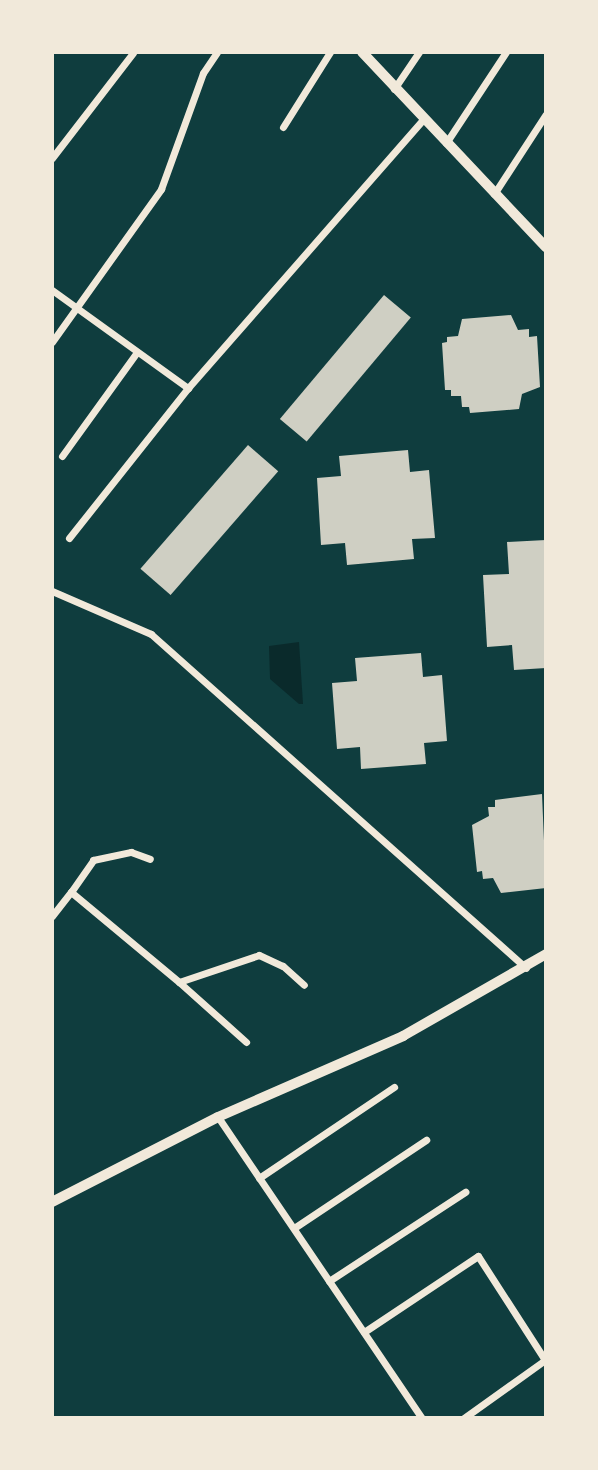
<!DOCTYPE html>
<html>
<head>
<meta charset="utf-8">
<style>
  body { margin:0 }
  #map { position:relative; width:598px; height:1470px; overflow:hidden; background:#0f3d3e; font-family:"Fira Sans",sans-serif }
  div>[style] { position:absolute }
  .water>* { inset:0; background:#0a2a2b }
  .building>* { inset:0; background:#cfcfc3; transform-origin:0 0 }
  .minor>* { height:7px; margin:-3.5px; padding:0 3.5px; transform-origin:3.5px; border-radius:3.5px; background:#f1e9da }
  .secondary>* { height:10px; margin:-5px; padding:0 5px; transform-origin:5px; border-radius:5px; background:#f1e9da }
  span { translate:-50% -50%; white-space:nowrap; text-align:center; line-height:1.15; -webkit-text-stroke:5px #f1e9da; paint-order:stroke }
  .frame { position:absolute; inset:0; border:54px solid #f1e9da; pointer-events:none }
</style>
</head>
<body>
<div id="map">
  <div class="water">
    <div style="clip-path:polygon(299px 642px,303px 704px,299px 704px,270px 679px,269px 646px)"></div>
  </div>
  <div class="building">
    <div style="left:384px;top:295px;width:35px;height:162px;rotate:40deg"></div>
    <div style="clip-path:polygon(511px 315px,518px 330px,529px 329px,529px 337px,537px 336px,540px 387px,522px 394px,519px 409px,470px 413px,469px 407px,462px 407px,461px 396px,451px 396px,451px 390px,445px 390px,442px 343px,447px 342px,447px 337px,458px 336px,462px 319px)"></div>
    <div style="left:248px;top:445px;width:40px;height:164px;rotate:41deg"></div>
    <div style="clip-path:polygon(408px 450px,410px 472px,429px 470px,435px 538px,412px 539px,414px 559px,347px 565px,345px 543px,321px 545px,317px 478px,341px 476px,339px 456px)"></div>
    <div style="clip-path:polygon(546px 540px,546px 668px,514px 670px,512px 645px,487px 647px,483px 575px,509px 574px,507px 542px)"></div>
    <div style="clip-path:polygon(421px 653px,423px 677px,442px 675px,447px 741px,424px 743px,426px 764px,361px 769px,360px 747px,337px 749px,332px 683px,357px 681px,355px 658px)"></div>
    <div style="clip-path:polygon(542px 794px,546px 888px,501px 893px,493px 878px,483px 879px,482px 871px,477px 872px,472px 825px,489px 816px,488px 807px,495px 807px,495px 800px)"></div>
  </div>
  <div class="minor">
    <div style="left:394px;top:89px;width:45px;rotate:-56deg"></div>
    <div style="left:283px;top:127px;width:89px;rotate:-57.9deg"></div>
    <div style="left:446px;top:143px;width:109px;rotate:-56.6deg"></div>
    <div style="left:52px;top:158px;width:133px;rotate:-52.4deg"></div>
    <div style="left:494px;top:194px;width:95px;rotate:-57deg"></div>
    <div style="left:52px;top:290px;width:168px;rotate:35.8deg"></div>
    <div style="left:52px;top:342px;width:188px;rotate:-54.5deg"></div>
    <div style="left:161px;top:189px;width:123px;rotate:-70.1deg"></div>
    <div style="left:203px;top:73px;width:25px;rotate:-56deg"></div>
    <div style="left:62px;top:456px;width:128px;rotate:-54.2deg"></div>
    <div style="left:69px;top:538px;width:191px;rotate:-51.6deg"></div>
    <div style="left:188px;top:388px;width:356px;rotate:-48.8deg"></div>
    <div style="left:52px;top:591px;width:108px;rotate:23.5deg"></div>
    <div style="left:151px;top:634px;width:502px;rotate:41.69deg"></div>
    <div style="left:71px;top:892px;width:39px;rotate:-55deg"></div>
    <div style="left:93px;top:860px;width:39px;rotate:-12deg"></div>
    <div style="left:131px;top:852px;width:20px;rotate:20deg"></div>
    <div style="left:52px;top:916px;width:31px;rotate:-52deg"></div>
    <div style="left:71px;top:892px;width:141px;rotate:39.8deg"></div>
    <div style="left:179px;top:982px;width:84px;rotate:-18.6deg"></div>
    <div style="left:259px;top:955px;width:26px;rotate:25deg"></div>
    <div style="left:283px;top:966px;width:28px;rotate:42deg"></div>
    <div style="left:179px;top:982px;width:90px;rotate:41.8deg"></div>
    <div style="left:218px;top:1117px;width:364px;rotate:55.9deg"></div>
    <div style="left:259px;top:1178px;width:163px;rotate:-34deg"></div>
    <div style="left:294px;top:1228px;width:159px;rotate:-33.7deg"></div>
    <div style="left:329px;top:1281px;width:163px;rotate:-33.2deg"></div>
    <div style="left:364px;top:1332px;width:137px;rotate:-33.7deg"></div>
    <div style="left:478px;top:1256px;width:124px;rotate:57.2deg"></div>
    <div style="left:545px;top:1360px;width:100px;rotate:144.4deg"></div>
  </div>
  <div class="secondary">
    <div style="left:362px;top:52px;width:268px;rotate:46.7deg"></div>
    <div style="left:52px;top:1202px;width:186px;rotate:-27.1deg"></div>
    <div style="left:218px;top:1117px;width:202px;rotate:-23.6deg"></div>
    <div style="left:403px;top:1036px;width:165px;rotate:-29.8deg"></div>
  </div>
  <div class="frame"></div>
</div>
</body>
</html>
